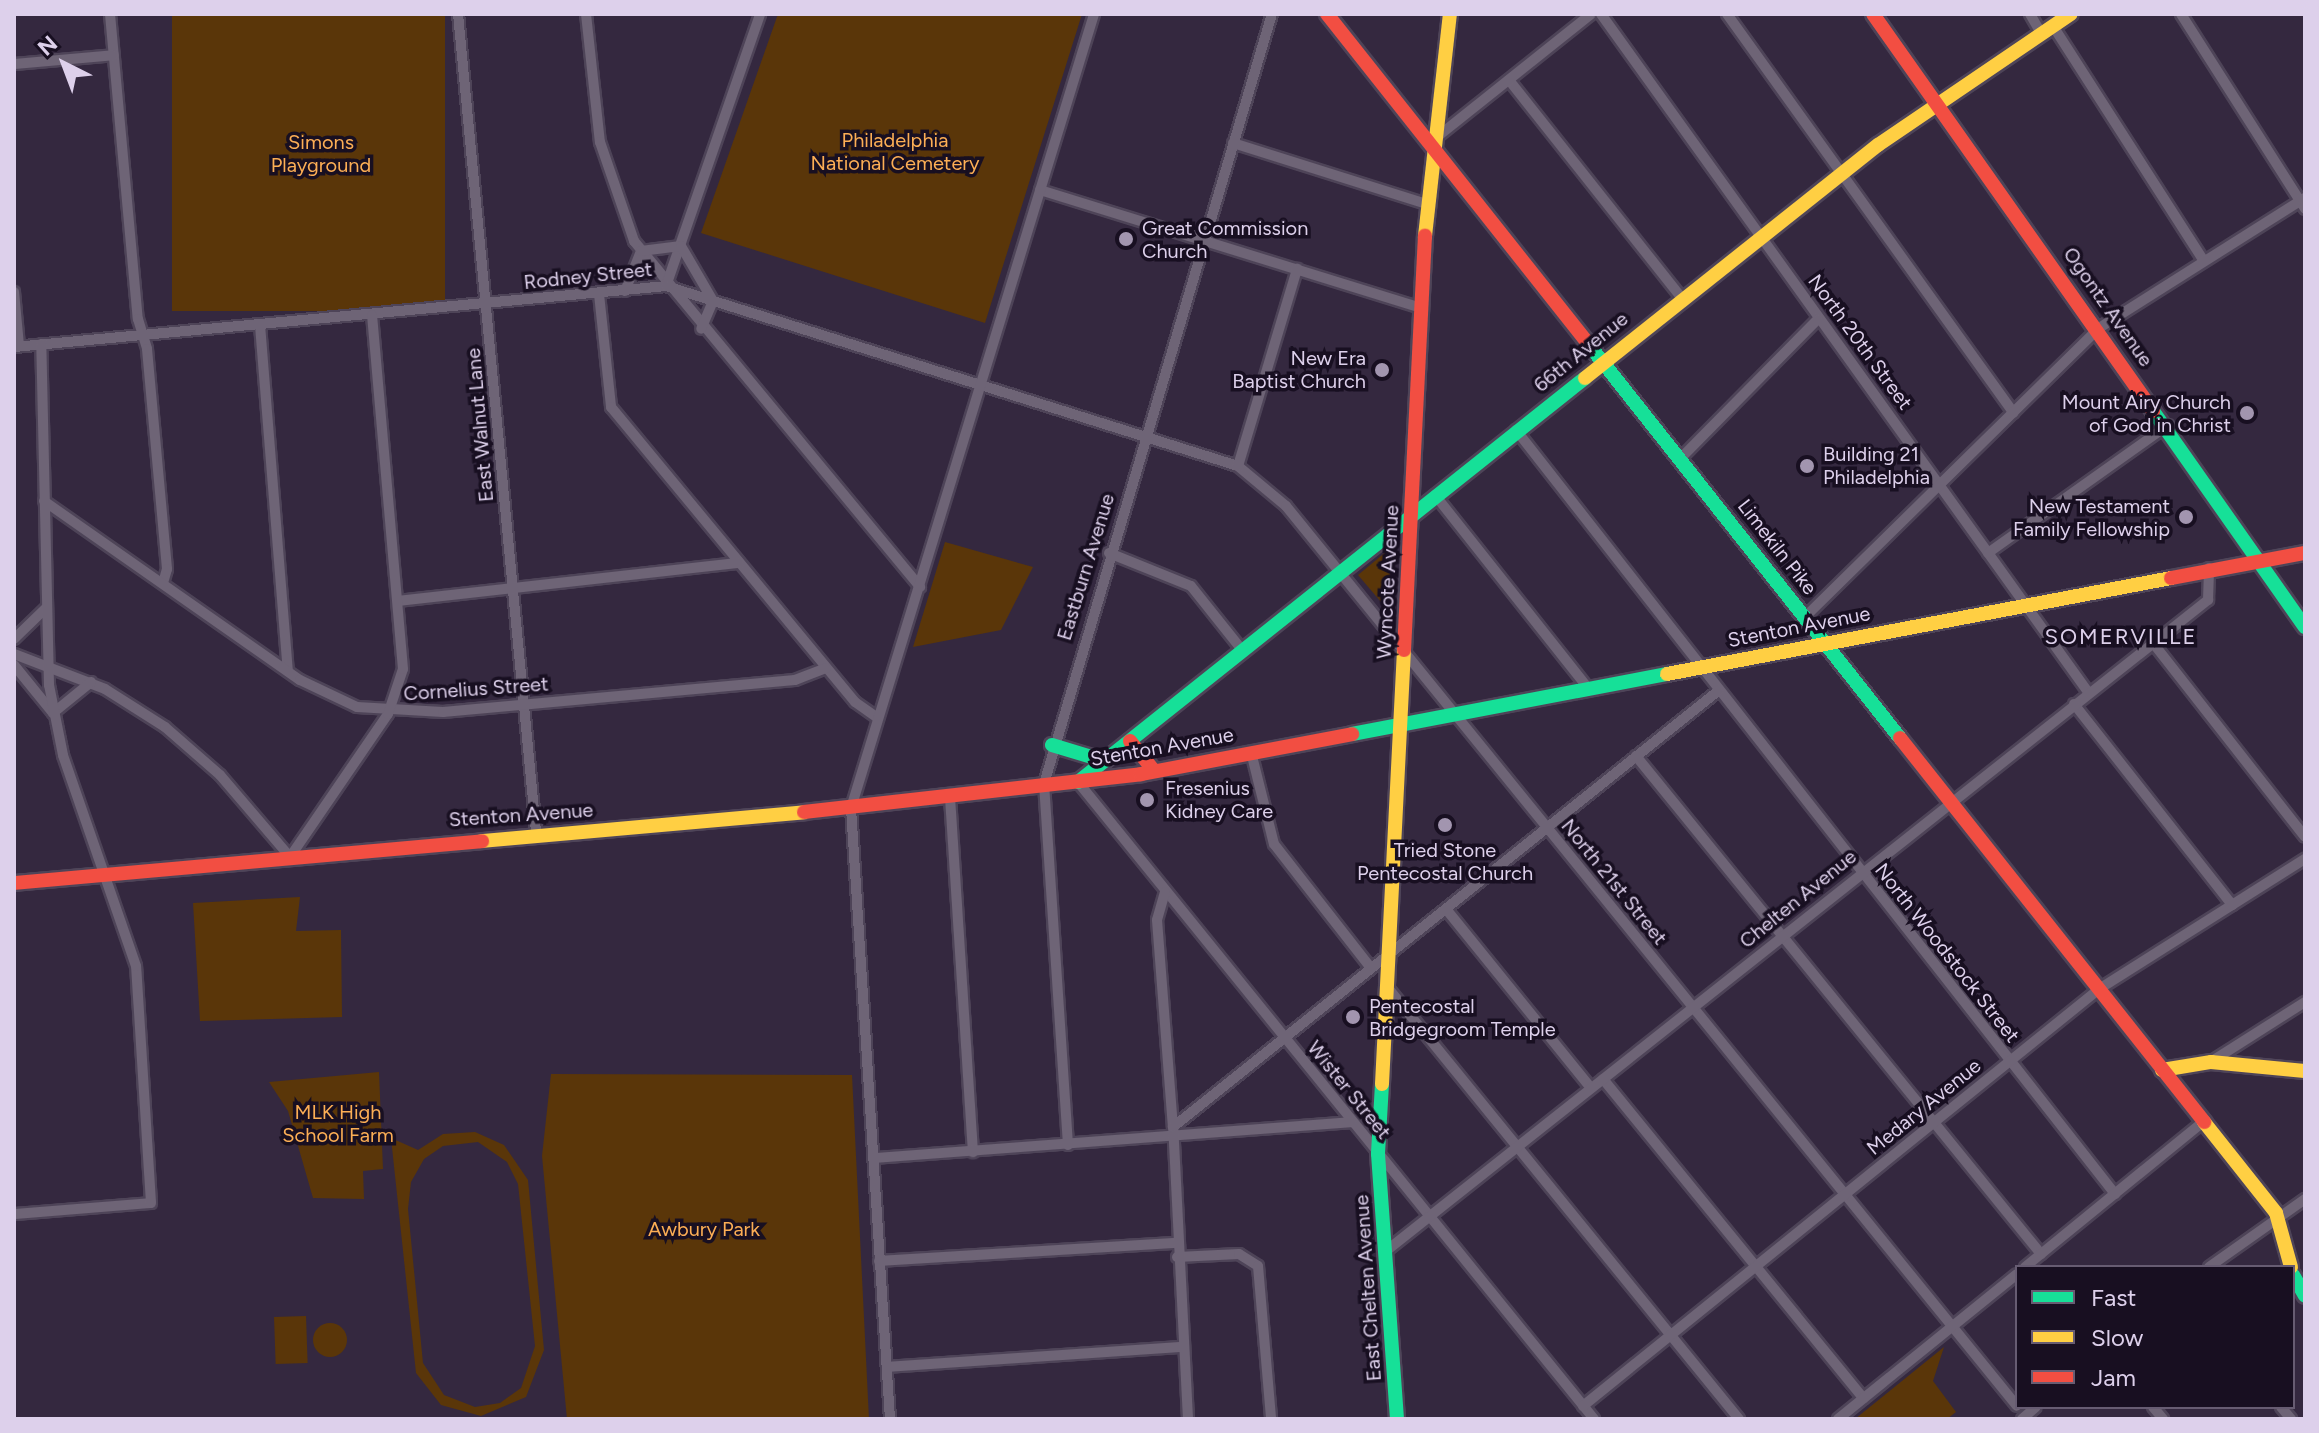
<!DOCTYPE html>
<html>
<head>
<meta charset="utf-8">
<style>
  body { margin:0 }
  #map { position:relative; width:2319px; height:1433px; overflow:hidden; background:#34283f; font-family:Figtree,sans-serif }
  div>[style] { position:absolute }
  .green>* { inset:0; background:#5a3609; transform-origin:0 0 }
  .round { border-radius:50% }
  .roads { filter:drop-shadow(2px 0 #4e4458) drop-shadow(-2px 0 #4e4458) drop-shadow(0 2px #4e4458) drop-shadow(0 -2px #4e4458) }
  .street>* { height:10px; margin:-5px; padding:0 5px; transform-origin:5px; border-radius:5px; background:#6e6476 }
  .fast>* { height:14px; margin:-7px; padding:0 7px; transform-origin:7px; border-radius:7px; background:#16e098 }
  .slow>* { height:14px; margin:-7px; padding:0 7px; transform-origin:7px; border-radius:7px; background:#ffcf43 }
  .jam>* { height:14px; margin:-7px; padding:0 7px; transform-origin:7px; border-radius:7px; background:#f24e42 }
  .dots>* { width:22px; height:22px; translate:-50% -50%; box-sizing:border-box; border:4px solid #180f21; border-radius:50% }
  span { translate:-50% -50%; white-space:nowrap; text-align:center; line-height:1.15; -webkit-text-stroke:7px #180f21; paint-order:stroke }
  .park-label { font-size:20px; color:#fcae55 }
  .poi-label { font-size:20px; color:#ddd0eb }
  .left { translate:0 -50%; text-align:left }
  .right { translate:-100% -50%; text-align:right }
  .street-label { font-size:20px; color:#ddd0eb }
  .neighbourhood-label { font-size:22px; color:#ddd0eb; letter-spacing:2px }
  .frame { position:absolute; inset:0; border:16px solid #ddd0eb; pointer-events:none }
  .legend { position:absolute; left:2015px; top:1265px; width:280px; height:144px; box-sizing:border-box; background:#180f21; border:2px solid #675c72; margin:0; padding:10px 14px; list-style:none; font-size:24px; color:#ddd0eb }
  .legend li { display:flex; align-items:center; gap:16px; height:40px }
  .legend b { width:40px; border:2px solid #675c72 }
  .north { position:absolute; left:24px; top:24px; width:80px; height:80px; -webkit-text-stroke:6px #180f21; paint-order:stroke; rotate:318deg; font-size:22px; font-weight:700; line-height:32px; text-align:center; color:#ddd0eb }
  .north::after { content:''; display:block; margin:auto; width:28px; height:36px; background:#ddd0eb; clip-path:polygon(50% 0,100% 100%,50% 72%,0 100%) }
</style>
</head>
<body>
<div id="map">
  <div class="green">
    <div style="left:172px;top:14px;width:273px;height:297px"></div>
    <div style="clip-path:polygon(778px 14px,1082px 14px,985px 323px,701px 233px)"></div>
    <div style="clip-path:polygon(945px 542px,1033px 567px,1001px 630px,913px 647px)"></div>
    <div style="clip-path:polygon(1393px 546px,1387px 609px,1358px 575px)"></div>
    <div style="clip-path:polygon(300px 897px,296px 931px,341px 930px,342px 1017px,200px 1021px,193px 903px)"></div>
    <div style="clip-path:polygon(379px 1072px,383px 1169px,363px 1171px,364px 1199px,313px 1198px,288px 1111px,269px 1082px)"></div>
    <div style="clip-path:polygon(551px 1074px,852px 1075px,869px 1419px,567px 1419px,542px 1156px)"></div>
    <div style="clip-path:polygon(evenodd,475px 1132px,504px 1145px,528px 1180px,544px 1350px,526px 1397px,481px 1416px,441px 1405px,416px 1373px,391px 1138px,418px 1150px,443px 1134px,475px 1132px,478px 1142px,507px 1162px,518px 1184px,535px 1346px,521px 1388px,500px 1403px,475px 1407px,444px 1395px,423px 1363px,408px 1209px,411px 1182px,424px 1159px,443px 1146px,478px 1142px)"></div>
    <div style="left:306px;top:1316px;width:47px;height:32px;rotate:88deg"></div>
    <div class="round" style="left:313px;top:1323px;width:34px;height:34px"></div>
    <div style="clip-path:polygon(1944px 1347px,1933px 1381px,1956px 1412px,1947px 1419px,1855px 1419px)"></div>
  </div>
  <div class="roads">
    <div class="street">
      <div style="left:110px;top:14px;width:306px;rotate:84.8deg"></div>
      <div style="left:138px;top:319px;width:31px;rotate:73deg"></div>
      <div style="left:147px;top:349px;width:221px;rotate:84.8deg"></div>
      <div style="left:167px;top:569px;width:15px;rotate:106deg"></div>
      <div style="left:458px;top:14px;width:822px;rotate:84.55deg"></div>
      <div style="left:586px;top:14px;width:129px;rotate:83.8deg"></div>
      <div style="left:600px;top:142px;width:105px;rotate:71deg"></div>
      <div style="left:634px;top:241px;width:449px;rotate:50.4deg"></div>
      <div style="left:1601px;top:14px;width:835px;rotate:54.31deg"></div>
      <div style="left:1727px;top:14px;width:491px;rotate:54.3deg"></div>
      <div style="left:2030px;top:14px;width:22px;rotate:60deg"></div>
      <div style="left:2181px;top:14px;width:231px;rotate:57.5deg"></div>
      <div style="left:2053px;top:26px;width:279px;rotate:57.3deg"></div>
      <div style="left:14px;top:64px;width:100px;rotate:-5.1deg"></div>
      <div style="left:1509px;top:80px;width:278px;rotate:51.6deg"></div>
      <div style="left:1432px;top:141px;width:203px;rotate:-38.6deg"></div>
      <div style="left:1233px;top:143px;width:203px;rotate:17.5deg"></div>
      <div style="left:1040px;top:190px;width:400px;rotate:17.2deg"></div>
      <div style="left:666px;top:286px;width:288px;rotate:-70.9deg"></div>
      <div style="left:625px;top:291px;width:43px;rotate:-68.2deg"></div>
      <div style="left:641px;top:251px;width:40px;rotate:-7.1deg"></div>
      <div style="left:681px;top:246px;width:64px;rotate:59.8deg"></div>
      <div style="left:713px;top:301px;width:30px;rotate:113deg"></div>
      <div style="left:14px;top:292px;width:54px;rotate:84.7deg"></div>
      <div style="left:599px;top:294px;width:114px;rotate:83.9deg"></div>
      <div style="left:611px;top:407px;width:383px;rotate:50.4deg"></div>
      <div style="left:855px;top:702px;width:28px;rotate:35deg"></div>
      <div style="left:260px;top:325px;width:346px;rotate:85.4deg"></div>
      <div style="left:14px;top:347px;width:655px;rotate:-5.34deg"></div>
      <div style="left:666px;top:286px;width:600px;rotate:17.47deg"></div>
      <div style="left:1238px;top:466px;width:62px;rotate:39.8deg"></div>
      <div style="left:1286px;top:506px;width:1159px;rotate:50.92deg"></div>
      <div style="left:1516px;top:430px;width:971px;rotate:51.9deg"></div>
      <div style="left:1681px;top:458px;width:195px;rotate:-45.4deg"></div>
      <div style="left:1238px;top:466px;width:206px;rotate:-73.3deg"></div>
      <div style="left:1435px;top:495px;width:245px;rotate:51.6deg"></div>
      <div style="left:44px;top:501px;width:312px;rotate:35deg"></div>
      <div style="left:300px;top:680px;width:63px;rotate:25.3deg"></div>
      <div style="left:357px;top:707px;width:86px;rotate:3.3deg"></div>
      <div style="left:443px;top:712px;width:353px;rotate:-5.2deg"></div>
      <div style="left:795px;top:680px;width:33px;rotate:-21deg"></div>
      <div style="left:1109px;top:553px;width:88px;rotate:21.9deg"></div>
      <div style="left:1191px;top:586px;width:82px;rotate:51.4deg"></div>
      <div style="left:1988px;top:553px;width:221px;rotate:-35.4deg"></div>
      <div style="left:398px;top:601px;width:343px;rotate:-6.4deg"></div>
      <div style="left:1806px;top:616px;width:411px;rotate:-44.5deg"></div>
      <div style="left:2099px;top:328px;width:244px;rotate:-32.3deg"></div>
      <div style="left:14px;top:639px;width:46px;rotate:-44.1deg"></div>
      <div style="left:2153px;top:643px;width:246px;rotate:51.9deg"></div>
      <div style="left:14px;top:654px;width:97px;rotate:21deg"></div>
      <div style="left:105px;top:689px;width:71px;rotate:32.3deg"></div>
      <div style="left:165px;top:727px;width:73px;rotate:41.1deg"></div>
      <div style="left:220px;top:775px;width:108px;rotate:49.5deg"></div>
      <div style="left:290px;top:857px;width:173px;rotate:-55.6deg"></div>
      <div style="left:388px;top:714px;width:47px;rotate:-71.6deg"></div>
      <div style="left:403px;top:669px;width:355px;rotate:-95deg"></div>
      <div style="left:14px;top:665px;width:62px;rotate:50.9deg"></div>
      <div style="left:53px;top:713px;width:49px;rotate:-39.2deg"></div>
      <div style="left:2074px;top:704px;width:256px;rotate:51.8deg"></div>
      <div style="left:1251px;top:752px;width:95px;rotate:76deg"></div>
      <div style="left:1274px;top:844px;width:156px;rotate:52deg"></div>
      <div style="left:1636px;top:756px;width:642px;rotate:50.88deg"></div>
      <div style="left:1078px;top:782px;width:820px;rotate:50.99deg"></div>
      <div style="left:950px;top:797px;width:356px;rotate:86.3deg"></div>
      <div style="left:1165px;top:892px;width:29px;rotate:106deg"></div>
      <div style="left:1157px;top:920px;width:208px;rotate:85.6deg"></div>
      <div style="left:1446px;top:909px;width:230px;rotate:51deg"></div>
      <div style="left:1388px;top:988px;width:556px;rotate:50.84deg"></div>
      <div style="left:2212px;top:1061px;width:110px;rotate:-32.4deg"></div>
      <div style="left:1603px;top:1079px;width:412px;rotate:50.8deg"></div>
      <div style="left:1068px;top:1145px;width:362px;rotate:-93.8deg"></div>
      <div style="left:1044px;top:784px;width:803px;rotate:-73.51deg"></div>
      <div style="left:875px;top:1158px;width:478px;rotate:-4.3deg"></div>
      <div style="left:14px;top:1214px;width:137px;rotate:-4.6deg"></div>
      <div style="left:151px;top:1203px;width:237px;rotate:-93.6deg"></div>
      <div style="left:136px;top:966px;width:223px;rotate:-109.1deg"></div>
      <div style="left:63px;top:755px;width:71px;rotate:-101.3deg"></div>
      <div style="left:49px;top:685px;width:341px;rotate:-91.3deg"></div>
      <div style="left:1386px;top:1251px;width:1049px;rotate:-38.38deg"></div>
      <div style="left:2208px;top:600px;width:32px;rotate:-88deg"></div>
      <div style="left:1177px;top:1257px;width:62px;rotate:-2.8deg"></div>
      <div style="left:1239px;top:1254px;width:22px;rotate:32deg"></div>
      <div style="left:1258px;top:1266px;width:154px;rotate:85.1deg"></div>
      <div style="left:879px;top:1261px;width:298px;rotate:-3.5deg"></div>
      <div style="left:2025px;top:1267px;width:231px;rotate:-39.2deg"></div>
      <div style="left:2209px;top:1267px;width:118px;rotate:-35.3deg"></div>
      <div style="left:887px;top:1367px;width:296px;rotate:-3.9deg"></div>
      <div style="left:1583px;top:1406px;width:663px;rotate:-38.94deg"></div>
      <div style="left:2099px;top:989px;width:244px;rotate:-32.3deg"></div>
      <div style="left:2153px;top:1407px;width:16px;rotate:50deg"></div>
      <div style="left:2281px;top:1407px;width:16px;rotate:50deg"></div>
      <div style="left:890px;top:1419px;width:612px;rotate:-93.65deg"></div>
      <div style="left:851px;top:808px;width:830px;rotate:-72.98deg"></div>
      <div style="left:1188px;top:1419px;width:292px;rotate:-92.9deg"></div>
      <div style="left:1173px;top:1127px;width:698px;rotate:-38.66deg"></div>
      <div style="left:1838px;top:1419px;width:230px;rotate:-39deg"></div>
      <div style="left:2022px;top:1419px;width:18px;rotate:-41deg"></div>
    </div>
    <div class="fast">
      <div style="left:1586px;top:341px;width:506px;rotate:51.66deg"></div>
      <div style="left:2153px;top:411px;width:264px;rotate:54.9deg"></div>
      <div style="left:1352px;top:734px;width:321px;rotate:-10.8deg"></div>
      <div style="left:1052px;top:745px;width:55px;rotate:16.8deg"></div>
      <div style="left:1078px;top:782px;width:648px;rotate:-38.55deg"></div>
      <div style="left:1382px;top:1084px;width:70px;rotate:93.3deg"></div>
      <div style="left:1378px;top:1154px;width:266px;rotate:85.9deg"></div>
      <div style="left:2293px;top:1275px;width:24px;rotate:60deg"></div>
    </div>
    <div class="slow">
      <div style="left:1425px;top:236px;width:223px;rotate:-83.6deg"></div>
      <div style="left:1585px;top:378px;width:374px;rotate:-38.5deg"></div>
      <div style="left:1878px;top:145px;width:233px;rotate:-34.2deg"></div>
      <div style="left:1667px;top:674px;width:513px;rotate:-10.78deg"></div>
      <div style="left:482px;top:841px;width:323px;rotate:-5.1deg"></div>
      <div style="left:2162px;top:1070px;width:50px;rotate:-9.3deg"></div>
      <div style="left:2211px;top:1062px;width:94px;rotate:5.5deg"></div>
      <div style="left:1382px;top:1084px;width:435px;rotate:-87.1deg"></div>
      <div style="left:2204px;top:1122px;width:116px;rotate:51.6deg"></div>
      <div style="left:2276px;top:1213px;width:56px;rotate:74.5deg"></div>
    </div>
    <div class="jam">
      <div style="left:1327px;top:14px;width:417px;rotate:51.6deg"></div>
      <div style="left:1873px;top:14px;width:486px;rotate:54.8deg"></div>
      <div style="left:2171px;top:578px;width:136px;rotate:-10.6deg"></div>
      <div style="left:1404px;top:650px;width:415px;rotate:-87.1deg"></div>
      <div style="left:1900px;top:738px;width:490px;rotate:51.6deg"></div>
      <div style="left:1130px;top:741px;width:38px;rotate:51deg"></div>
      <div style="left:804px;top:812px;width:339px;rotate:-6.4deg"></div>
      <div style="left:1141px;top:774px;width:215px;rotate:-10.7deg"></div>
      <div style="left:14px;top:883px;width:470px;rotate:-5.1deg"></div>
    </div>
  </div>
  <div class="dots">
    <div style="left:1126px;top:239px;background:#a295af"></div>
    <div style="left:1382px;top:370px;background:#a295af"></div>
    <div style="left:2247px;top:413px;background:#a295af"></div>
    <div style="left:1807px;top:466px;background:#a295af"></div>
    <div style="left:2186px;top:517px;background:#a295af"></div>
    <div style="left:1147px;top:800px;background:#a295af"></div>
    <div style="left:1445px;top:825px;background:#a295af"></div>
    <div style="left:1353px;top:1017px;background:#a295af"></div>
  </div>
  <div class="park-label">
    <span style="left:895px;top:152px">Philadelphia<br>National Cemetery</span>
    <span style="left:321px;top:154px">Simons<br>Playground</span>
    <span style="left:338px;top:1124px">MLK High<br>School Farm</span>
    <span style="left:704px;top:1229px">Awbury Park</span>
  </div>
  <div class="poi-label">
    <span class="left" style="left:1142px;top:240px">Great Commission<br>Church</span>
    <span class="right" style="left:1366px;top:370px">New Era<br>Baptist Church</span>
    <span class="right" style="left:2231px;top:414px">Mount Airy Church<br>of God in Christ</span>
    <span class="left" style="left:1823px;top:466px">Building 21<br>Philadelphia</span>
    <span class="right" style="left:2170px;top:518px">New Testament<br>Family Fellowship</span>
    <span class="left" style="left:1165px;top:800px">Fresenius<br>Kidney Care</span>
    <span style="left:1445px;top:862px">Tried Stone<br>Pentecostal Church</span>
    <span class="left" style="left:1369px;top:1018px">Pentecostal<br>Bridgegroom Temple</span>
  </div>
  <div class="street-label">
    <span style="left:588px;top:276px;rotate:-6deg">Rodney Street</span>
    <span style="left:2108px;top:307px;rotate:55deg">Ogontz Avenue</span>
    <span style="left:1860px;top:342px;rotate:54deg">North 20th Street</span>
    <span style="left:1581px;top:352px;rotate:-39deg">66th Avenue</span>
    <span style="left:480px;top:425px;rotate:-95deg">East Walnut Lane</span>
    <span style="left:1777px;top:547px;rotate:52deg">Limekiln Pike</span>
    <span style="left:1086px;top:567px;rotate:-73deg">Eastburn Avenue</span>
    <span style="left:1388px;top:582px;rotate:-87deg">Wyncote Avenue</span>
    <span style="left:1799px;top:627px;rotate:-11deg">Stenton Avenue</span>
    <span style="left:476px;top:689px;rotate:-4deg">Cornelius Street</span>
    <span style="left:1162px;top:747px;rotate:-10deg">Stenton Avenue</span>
    <span style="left:521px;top:815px;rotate:-4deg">Stenton Avenue</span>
    <span style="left:1614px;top:882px;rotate:51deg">North 21st Street</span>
    <span style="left:1798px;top:899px;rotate:-39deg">Chelten Avenue</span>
    <span style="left:1947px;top:953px;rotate:52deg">North Woodstock Street</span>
    <span style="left:1349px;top:1090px;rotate:51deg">Wister Street</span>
    <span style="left:1924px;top:1107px;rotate:-39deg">Medary Avenue</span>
    <span style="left:1368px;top:1288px;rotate:-94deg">East Chelten Avenue</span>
  </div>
  <div class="neighbourhood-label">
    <span style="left:2121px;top:637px">SOMERVILLE</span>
  </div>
  <div class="frame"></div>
  <ul class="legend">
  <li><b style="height:10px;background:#16e098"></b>Fast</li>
  <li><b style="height:10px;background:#ffcf43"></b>Slow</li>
  <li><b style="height:10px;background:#f24e42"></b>Jam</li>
  </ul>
  <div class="north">N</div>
</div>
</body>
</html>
